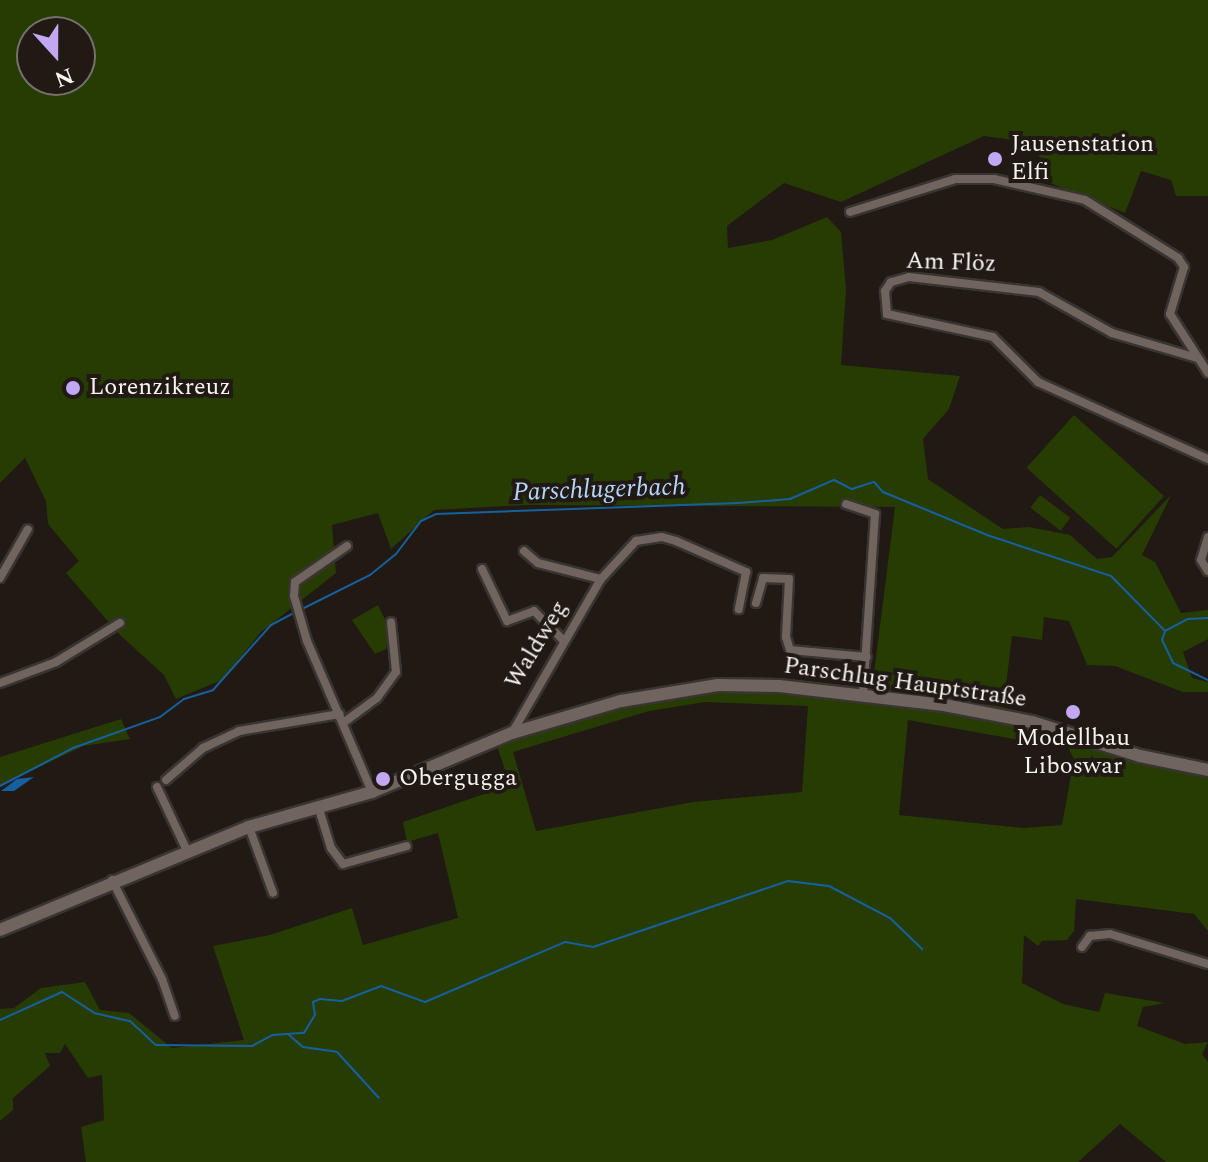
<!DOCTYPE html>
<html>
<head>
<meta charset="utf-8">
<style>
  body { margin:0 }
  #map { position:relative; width:1208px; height:1162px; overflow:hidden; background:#211914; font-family:Spectral,serif }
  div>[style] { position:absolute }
  .green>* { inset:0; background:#263c02; transform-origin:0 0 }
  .water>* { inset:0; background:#1760a0 }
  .stream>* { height:2px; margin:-1px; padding:0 1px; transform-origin:1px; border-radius:1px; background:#1760a0 }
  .roads { filter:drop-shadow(2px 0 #3a3431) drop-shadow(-2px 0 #3a3431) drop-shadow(0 2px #3a3431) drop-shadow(0 -2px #3a3431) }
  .minor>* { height:8px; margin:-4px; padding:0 4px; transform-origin:4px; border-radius:4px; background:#6f645e }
  .secondary>* { height:12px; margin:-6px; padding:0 6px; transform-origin:6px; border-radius:6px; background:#6f645e }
  .dots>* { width:22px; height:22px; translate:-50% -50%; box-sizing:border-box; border:4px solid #211914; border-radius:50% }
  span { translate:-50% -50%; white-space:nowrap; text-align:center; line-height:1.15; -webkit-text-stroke:8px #211914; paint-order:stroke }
  .poi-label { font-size:24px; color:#f9f3ef }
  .left { translate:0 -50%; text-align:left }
  .street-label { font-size:24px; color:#f9f3ef }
  .water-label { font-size:26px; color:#b5d6fb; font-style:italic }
  .north { position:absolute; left:16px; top:16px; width:80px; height:80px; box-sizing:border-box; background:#211914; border:2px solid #77706c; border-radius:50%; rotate:159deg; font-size:22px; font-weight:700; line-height:32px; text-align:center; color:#f9f3ef }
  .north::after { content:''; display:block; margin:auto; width:28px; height:36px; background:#c2a8f3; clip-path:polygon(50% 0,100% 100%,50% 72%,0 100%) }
</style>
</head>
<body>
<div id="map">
  <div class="green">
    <div style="clip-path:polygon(evenodd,0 0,1208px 0,1208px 196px,1176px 196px,1171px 180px,1141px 171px,1125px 213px,1045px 181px,1048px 164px,1022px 141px,984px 136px,841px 202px,784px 183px,727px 226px,728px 248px,772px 240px,827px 217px,841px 232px,846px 289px,841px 365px,960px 376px,949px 409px,923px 439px,928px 479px,1003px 529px,1029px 527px,1070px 535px,1097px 559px,1112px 557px,1171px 495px,1142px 555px,1155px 562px,1181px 613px,1208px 610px,1208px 639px,1183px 652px,1192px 678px,1208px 682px,1208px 692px,1183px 692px,1115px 666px,1087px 665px,1069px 621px,1044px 617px,1042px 640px,1012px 636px,1003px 710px,872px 689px,895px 507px,526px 505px,434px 510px,391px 549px,378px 513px,332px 525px,336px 573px,261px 632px,222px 680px,176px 699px,164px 675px,120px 635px,66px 573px,79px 561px,48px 524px,46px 501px,25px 458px,0 483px,0 0,32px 32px,80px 32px,80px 80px,32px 80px,32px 32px)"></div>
    <div style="left:1074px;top:415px;width:121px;height:71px;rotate:42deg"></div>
    <div style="left:1040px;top:495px;width:38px;height:16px;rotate:37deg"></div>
    <div style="clip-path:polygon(378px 605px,390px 630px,386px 649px,375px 654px,352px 620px)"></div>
    <div style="clip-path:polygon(evenodd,709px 689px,811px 692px,991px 717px,1208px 774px,1208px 931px,1194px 914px,1076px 899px,1074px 931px,1067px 940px,1042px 941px,1038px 946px,1024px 935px,1022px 983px,1063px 1004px,1099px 1012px,1105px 993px,1165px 1003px,1143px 1007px,1137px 1026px,1185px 1044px,1208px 1042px,1202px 1054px,1208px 1062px,1208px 1162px,1166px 1162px,1120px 1124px,1078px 1162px,86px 1162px,81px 1127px,104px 1120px,102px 1075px,88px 1078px,65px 1044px,60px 1053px,45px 1053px,50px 1066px,13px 1098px,13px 1110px,0 1121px,0 1009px,14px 1008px,41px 988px,85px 982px,100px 1010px,129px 1013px,172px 1048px,244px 1040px,213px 946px,270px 935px,352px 908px,363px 945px,458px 918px,438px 833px,407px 842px,403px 822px,510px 785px,496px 743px,626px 704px,709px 689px,705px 702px,808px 706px,802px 792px,693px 802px,536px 831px,513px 752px,649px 711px,705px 702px,709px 689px,908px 720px,1069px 749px,1074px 759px,1062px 825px,1023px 828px,899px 815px,908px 720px)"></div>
    <div style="clip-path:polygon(121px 719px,130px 739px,83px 746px,0 786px,0 757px)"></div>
  </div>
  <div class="water">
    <div style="clip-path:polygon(34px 777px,14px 791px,1px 791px,17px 779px)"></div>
  </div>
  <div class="stream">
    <div style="left:300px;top:610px;width:78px;rotate:-26.6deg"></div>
    <div style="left:370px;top:575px;width:33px;rotate:-39deg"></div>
    <div style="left:396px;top:554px;width:41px;rotate:-52.9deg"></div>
    <div style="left:421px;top:521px;width:17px;rotate:-25deg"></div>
    <div style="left:436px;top:514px;width:302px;rotate:-2.1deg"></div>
    <div style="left:738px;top:503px;width:52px;rotate:-4.4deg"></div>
    <div style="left:790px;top:499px;width:48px;rotate:-23.4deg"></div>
    <div style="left:834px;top:480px;width:20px;rotate:27deg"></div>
    <div style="left:852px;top:489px;width:23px;rotate:-18deg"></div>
    <div style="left:874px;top:482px;width:13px;rotate:48deg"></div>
    <div style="left:883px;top:492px;width:116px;rotate:22.4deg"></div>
    <div style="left:990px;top:536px;width:127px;rotate:18.3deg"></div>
    <div style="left:1111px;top:576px;width:77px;rotate:45.5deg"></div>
    <div style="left:1165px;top:631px;width:9px;rotate:108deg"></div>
    <div style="left:1162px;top:640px;width:25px;rotate:64deg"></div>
    <div style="left:1173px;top:663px;width:39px;rotate:26deg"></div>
    <div style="left:1165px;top:631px;width:26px;rotate:-28deg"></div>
    <div style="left:1188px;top:619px;width:20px;rotate:-3deg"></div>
    <div style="left:0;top:786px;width:82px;rotate:-27.5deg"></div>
    <div style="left:73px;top:748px;width:92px;rotate:-19.6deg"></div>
    <div style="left:160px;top:717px;width:30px;rotate:-37deg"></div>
    <div style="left:184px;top:699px;width:30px;rotate:-17deg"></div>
    <div style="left:213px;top:690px;width:87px;rotate:-48.3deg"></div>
    <div style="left:271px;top:625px;width:26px;rotate:-28deg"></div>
    <div style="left:0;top:1020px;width:68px;rotate:-24.3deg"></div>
    <div style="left:62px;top:992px;width:38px;rotate:33deg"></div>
    <div style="left:94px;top:1013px;width:37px;rotate:13deg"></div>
    <div style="left:130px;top:1021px;width:35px;rotate:43deg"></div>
    <div style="left:156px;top:1045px;width:96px;rotate:0.6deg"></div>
    <div style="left:252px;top:1046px;width:24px;rotate:-28deg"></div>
    <div style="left:273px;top:1035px;width:31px;rotate:-4deg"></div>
    <div style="left:304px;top:1033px;width:21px;rotate:-59deg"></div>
    <div style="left:315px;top:1015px;width:13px;rotate:-99deg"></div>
    <div style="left:313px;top:1002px;width:8px;rotate:-23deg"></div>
    <div style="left:320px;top:999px;width:22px;rotate:5deg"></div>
    <div style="left:342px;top:1001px;width:42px;rotate:-21deg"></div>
    <div style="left:381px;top:986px;width:47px;rotate:20deg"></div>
    <div style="left:425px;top:1002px;width:152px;rotate:-23.2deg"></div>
    <div style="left:565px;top:942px;width:28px;rotate:10deg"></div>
    <div style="left:593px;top:947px;width:206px;rotate:-18.7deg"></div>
    <div style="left:788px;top:881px;width:41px;rotate:7deg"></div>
    <div style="left:829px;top:886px;width:69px;rotate:27.7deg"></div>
    <div style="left:890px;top:918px;width:45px;rotate:44.1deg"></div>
    <div style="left:289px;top:1035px;width:18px;rotate:41deg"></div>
    <div style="left:303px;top:1047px;width:34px;rotate:8deg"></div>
    <div style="left:337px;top:1052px;width:62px;rotate:47.6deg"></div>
  </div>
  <div class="roads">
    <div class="minor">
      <div style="left:850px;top:212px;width:110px;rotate:-17.4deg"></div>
      <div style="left:955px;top:179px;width:39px"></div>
      <div style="left:994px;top:179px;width:93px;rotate:13deg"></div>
      <div style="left:1085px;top:200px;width:110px;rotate:31.9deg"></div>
      <div style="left:1178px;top:258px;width:11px;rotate:56deg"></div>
      <div style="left:1184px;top:267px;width:49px;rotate:106.6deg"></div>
      <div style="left:1170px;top:314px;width:70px;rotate:57.2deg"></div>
      <div style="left:1197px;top:358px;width:89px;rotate:-163.6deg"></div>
      <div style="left:1112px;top:333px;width:84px;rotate:-150.7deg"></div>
      <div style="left:1039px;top:292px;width:131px;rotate:-173.4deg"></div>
      <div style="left:909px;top:277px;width:19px;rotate:164deg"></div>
      <div style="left:891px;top:282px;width:11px;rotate:124deg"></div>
      <div style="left:885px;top:291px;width:23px;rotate:85deg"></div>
      <div style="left:887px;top:314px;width:108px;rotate:12.2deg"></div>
      <div style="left:993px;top:337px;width:64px;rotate:45deg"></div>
      <div style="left:1038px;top:382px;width:187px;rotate:24.4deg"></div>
      <div style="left:846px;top:504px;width:31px;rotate:19deg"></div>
      <div style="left:875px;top:514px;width:181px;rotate:93.8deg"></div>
      <div style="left:1208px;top:537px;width:24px;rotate:107deg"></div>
      <div style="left:1201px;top:560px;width:13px;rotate:58deg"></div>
      <div style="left:347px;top:546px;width:63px;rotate:145.3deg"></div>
      <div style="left:295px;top:582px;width:14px;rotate:94deg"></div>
      <div style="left:294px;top:596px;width:47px;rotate:73.9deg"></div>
      <div style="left:307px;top:641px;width:164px;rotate:66.7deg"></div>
      <div style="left:524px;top:551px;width:18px;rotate:41deg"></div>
      <div style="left:538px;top:563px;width:65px;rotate:14.3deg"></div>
      <div style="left:482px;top:569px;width:58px;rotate:64.3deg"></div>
      <div style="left:507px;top:621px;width:29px;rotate:-20deg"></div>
      <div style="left:534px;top:611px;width:42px;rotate:45deg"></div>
      <div style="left:0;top:578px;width:56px;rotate:-60.3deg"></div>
      <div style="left:756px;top:603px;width:26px;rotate:-74deg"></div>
      <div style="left:763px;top:578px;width:26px;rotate:2deg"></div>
      <div style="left:789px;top:579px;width:58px;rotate:93deg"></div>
      <div style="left:786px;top:637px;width:14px;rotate:73deg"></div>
      <div style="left:790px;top:650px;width:77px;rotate:5.2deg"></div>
      <div style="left:0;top:683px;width:60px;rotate:-20.6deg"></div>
      <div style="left:56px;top:662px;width:75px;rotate:-31.4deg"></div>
      <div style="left:343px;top:723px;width:42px;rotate:-36.3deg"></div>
      <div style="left:377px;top:698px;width:32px;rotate:-54deg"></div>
      <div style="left:396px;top:672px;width:50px;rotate:-95.7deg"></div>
      <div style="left:512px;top:733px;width:178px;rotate:-60deg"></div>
      <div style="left:601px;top:579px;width:52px;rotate:-47.4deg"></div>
      <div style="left:636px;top:541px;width:26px;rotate:-9deg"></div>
      <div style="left:662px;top:537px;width:15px;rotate:16deg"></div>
      <div style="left:676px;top:541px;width:77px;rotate:23.9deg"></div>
      <div style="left:746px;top:572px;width:38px;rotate:101deg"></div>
      <div style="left:166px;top:780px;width:49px;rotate:-40.9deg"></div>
      <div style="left:203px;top:748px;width:40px;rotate:-25deg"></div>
      <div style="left:239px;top:731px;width:102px;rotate:-9.6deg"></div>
      <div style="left:157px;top:787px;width:73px;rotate:64.8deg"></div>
      <div style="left:318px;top:806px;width:44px;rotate:72.8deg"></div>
      <div style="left:331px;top:848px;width:20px;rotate:53deg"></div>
      <div style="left:343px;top:864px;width:66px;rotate:-15.7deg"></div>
      <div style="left:249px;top:827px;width:70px;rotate:70deg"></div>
      <div style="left:112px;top:880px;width:111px;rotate:63.2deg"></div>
      <div style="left:162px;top:979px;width:39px;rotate:71deg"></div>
      <div style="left:1082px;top:947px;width:14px;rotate:-54deg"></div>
      <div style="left:1090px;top:936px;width:20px;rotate:-6deg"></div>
      <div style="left:1110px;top:934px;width:102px;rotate:17deg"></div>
    </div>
    <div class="secondary">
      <div style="left:0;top:930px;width:269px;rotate:-22.5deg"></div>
      <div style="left:249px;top:827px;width:128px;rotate:-15.9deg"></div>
      <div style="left:372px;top:792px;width:152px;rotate:-22.9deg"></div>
      <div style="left:512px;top:733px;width:114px;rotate:-16.4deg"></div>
      <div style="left:621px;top:701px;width:98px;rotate:-9.4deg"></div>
      <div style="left:718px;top:685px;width:61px;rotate:0.9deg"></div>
      <div style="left:779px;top:686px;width:166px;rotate:6.6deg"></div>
      <div style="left:944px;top:705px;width:90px;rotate:10.9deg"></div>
      <div style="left:1032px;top:722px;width:113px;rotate:17.5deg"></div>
      <div style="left:1140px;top:756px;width:69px;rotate:11.6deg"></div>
    </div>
  </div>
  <div class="dots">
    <div style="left:995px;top:159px;background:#c2a8f3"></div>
    <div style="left:73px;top:388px;background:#c2a8f3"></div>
    <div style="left:1073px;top:712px;background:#c2a8f3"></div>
    <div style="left:383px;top:779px;background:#c2a8f3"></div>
  </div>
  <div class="poi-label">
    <span class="left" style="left:1011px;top:159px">Jausenstation<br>Elfi</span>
    <span class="left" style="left:89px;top:388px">Lorenzikreuz</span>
    <span style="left:1073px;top:753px">Modellbau<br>Liboswar</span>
    <span class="left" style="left:399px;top:779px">Obergugga</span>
  </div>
  <div class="street-label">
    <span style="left:951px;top:263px;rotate:2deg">Am Flöz</span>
    <span style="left:537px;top:645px;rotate:-59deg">Waldweg</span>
    <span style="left:905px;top:683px;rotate:8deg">Parschlug Hauptstraße</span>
  </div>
  <div class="water-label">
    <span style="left:599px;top:490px;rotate:-2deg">Parschlugerbach</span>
  </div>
  <div class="north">N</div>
</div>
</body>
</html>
